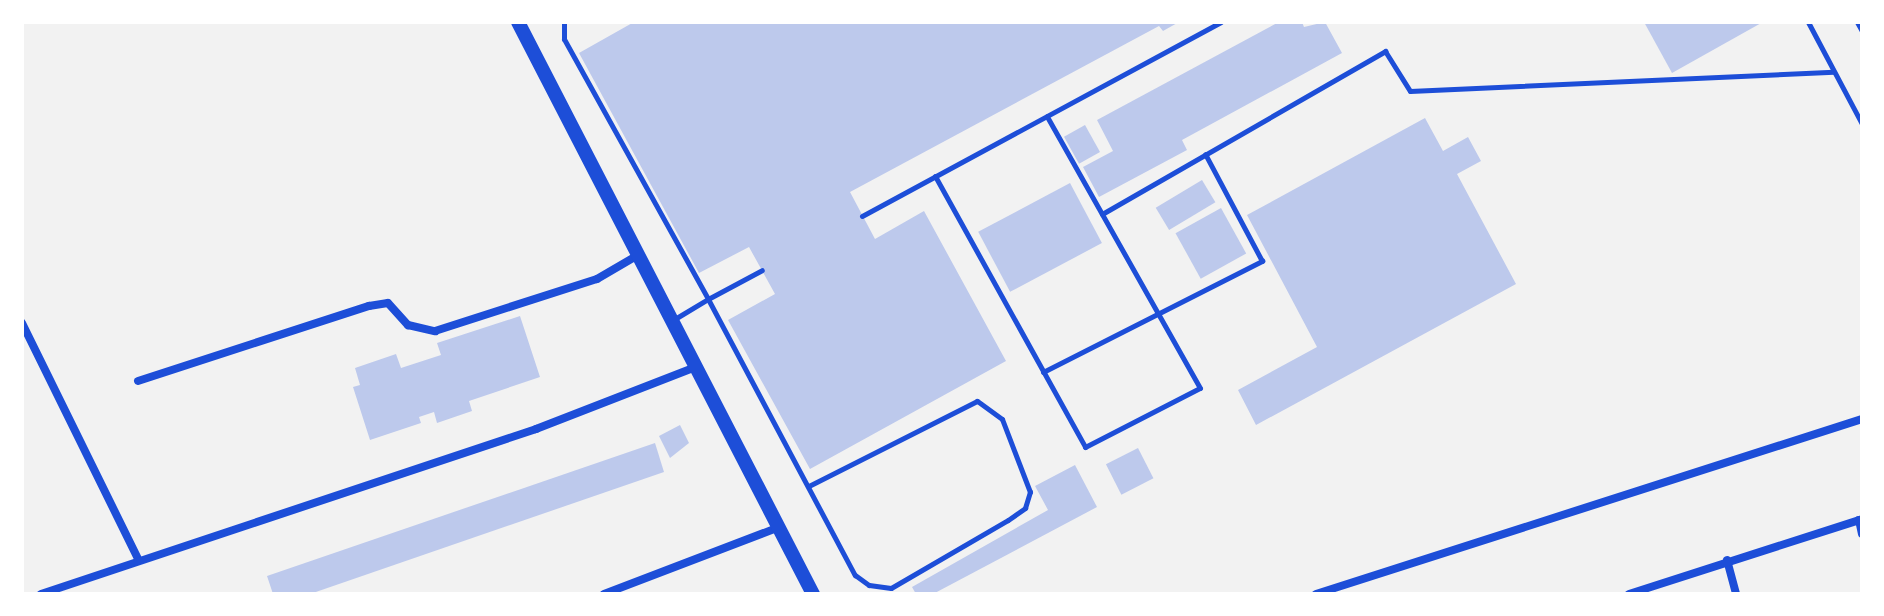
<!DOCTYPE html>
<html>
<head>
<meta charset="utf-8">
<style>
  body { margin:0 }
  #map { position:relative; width:1884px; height:616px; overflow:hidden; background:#f2f2f2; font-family:Roboto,sans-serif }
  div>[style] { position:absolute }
  .building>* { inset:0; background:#bdc9ec; transform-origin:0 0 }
  .service>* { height:5px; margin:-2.5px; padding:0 2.5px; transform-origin:2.5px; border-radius:2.5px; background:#1d4ed8 }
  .minor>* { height:8px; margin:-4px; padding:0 4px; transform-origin:4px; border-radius:4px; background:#1d4ed8 }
  .secondary>* { height:14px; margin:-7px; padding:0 7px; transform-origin:7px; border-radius:7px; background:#1d4ed8 }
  span { translate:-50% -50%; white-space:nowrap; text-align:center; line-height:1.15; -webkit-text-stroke:6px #fff; paint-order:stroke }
  .frame { position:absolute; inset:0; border:24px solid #fff; pointer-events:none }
</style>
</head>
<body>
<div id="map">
  <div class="building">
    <div style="clip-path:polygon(634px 22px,1179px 22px,1163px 31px,1159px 26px,850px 192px,875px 239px,924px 211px,1006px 361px,810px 469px,728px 320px,775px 294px,749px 247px,699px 273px,579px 53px)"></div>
    <div style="clip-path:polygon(1279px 22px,1302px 22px,1304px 27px,1325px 22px,1342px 53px,1182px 140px,1187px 150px,1099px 197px,1083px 167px,1113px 151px,1097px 120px)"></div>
    <div style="clip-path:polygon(1644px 22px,1763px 22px,1672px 73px)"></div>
    <div style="clip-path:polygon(1425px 118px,1443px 151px,1468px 137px,1481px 161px,1457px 174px,1516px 284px,1256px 425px,1238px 390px,1317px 347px,1247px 215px)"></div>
    <div style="left:1085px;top:125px;width:31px;height:24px;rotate:61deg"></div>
    <div style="left:1202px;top:180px;width:26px;height:54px;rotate:59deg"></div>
    <div style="left:1070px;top:183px;width:68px;height:104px;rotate:62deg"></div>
    <div style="left:1221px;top:208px;width:52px;height:52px;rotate:61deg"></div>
    <div style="clip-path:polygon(520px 316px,540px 377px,469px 401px,472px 411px,437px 423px,434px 412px,419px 417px,421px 423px,370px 440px,353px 387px,360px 385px,355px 368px,396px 354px,401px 368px,441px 355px,437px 343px)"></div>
    <div style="clip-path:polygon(680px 425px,689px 443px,670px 458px,659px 436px)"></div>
    <div style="clip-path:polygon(655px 443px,664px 472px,310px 594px,273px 594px,267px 576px)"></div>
    <div style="left:1138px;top:448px;width:34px;height:36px;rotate:63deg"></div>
    <div style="clip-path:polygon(1075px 465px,1097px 507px,933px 594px,916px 594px,912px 587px,1048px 510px,1035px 486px)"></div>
  </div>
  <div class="service">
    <div style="left:564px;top:22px;width:17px;rotate:90deg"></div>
    <div style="left:564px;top:39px;width:297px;rotate:61deg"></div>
    <div style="left:708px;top:299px;width:61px;rotate:-28.2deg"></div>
    <div style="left:1808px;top:22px;width:115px;rotate:62.1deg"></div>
    <div style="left:1857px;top:22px;width:10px;rotate:61deg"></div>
    <div style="left:935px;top:176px;width:310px;rotate:61deg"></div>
    <div style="left:1085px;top:447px;width:129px;rotate:-27.2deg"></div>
    <div style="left:1200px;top:388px;width:312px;rotate:-119.4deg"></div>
    <div style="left:1102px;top:214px;width:327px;rotate:-29.9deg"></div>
    <div style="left:1385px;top:51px;width:47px;rotate:58deg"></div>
    <div style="left:1410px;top:91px;width:424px;rotate:-2.6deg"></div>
    <div style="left:862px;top:216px;width:408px;rotate:-28.4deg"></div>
    <div style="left:673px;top:320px;width:41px;rotate:-31deg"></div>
    <div style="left:708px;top:299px;width:313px;rotate:62deg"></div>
    <div style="left:855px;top:575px;width:17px;rotate:36deg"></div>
    <div style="left:869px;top:585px;width:22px;rotate:8deg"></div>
    <div style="left:891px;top:588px;width:135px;rotate:-30.2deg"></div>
    <div style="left:1008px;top:520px;width:21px;rotate:-35deg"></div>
    <div style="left:1025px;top:508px;width:17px;rotate:-73deg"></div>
    <div style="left:1030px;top:492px;width:78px;rotate:-111deg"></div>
    <div style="left:1002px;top:419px;width:31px;rotate:-144deg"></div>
    <div style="left:977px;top:401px;width:188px;rotate:153.2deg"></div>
    <div style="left:1043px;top:372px;width:246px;rotate:-26.9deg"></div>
    <div style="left:1262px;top:261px;width:121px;rotate:-118deg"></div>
  </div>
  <div class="minor">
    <div style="left:22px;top:323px;width:263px;rotate:63.8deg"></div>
    <div style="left:138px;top:381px;width:243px;rotate:-18deg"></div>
    <div style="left:369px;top:306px;width:19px;rotate:-9deg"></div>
    <div style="left:388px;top:303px;width:30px;rotate:48deg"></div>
    <div style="left:408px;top:325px;width:28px;rotate:13deg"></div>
    <div style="left:435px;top:331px;width:170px;rotate:-17.8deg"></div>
    <div style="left:597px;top:279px;width:48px;rotate:-30.3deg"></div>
    <div style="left:1859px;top:520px;width:14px;rotate:78deg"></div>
    <div style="left:1727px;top:560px;width:35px;rotate:75deg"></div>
    <div style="left:41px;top:594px;width:522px;rotate:-18.43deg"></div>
    <div style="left:536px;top:429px;width:172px;rotate:-21.2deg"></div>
    <div style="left:604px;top:594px;width:187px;rotate:-20.9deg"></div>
    <div style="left:1316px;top:594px;width:573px;rotate:-17.77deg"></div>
    <div style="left:1629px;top:594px;width:245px;rotate:-17.8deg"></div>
  </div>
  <div class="secondary">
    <div style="left:518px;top:22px;width:644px;rotate:62.72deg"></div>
  </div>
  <div class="frame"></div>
</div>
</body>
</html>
